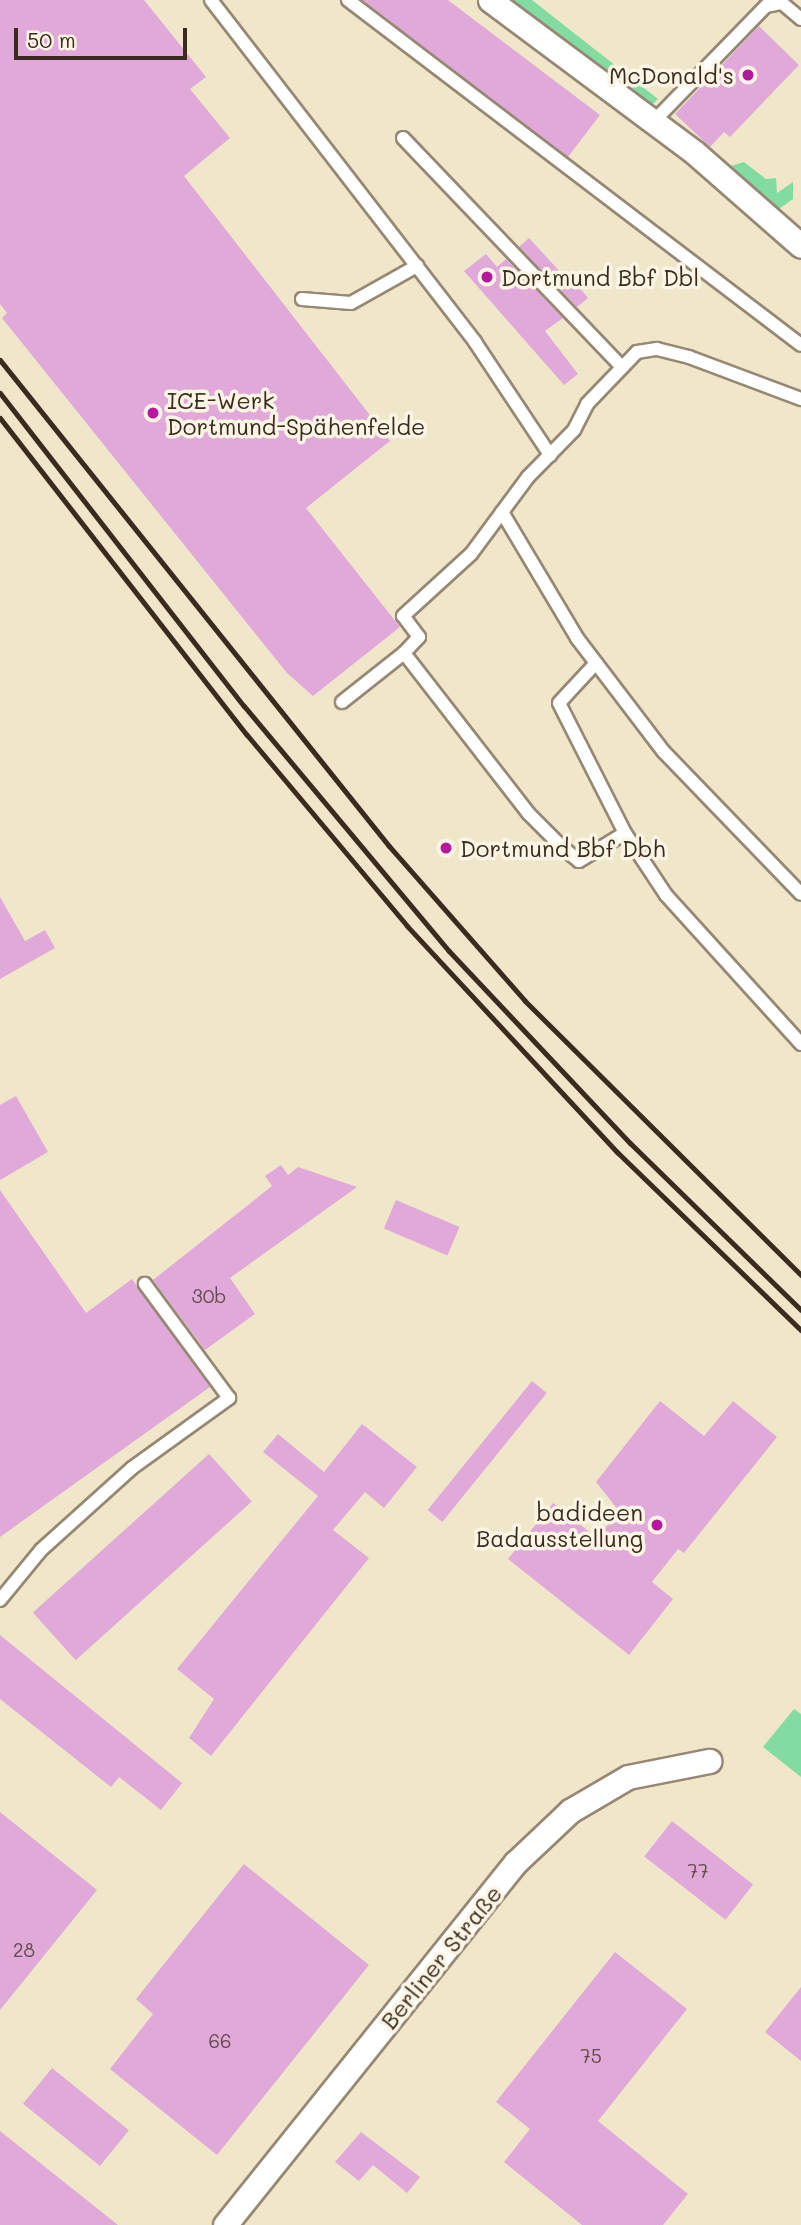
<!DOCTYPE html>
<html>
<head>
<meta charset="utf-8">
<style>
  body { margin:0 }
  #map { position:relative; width:801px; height:2225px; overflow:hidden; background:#f0e7cb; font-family:Mali,sans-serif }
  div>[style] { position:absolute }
  .green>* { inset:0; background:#82dca1 }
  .building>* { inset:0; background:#e1a9d9; transform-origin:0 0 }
  .roads { filter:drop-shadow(2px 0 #968874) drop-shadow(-2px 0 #968874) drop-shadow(0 2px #968874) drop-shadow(0 -2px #968874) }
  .lane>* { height:12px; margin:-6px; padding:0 6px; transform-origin:6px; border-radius:6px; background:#fff }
  .street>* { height:23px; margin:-11.5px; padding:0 11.5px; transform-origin:11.5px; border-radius:11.5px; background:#fff }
  .rail>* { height:5px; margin:-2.5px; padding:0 2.5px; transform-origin:2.5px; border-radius:2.5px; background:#3b2a1e }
  .dots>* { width:19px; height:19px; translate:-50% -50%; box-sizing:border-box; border:4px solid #fcf5e5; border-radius:50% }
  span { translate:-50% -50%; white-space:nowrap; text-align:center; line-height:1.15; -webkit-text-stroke:7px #fcf5e5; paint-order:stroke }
  .number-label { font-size:19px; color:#644a4d }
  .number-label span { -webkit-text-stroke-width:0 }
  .poi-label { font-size:23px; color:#3b2a1e }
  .right { translate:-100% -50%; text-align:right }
  .left { translate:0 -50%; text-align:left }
  .street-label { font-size:23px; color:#3b2a1e }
  .scale { position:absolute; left:14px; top:28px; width:173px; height:32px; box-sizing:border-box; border:4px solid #3b2a1e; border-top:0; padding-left:9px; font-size:21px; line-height:24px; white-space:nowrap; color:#3b2a1e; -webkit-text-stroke:5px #fcf5e5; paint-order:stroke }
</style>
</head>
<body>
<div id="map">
  <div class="green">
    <div style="clip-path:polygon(509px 0,532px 0,658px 99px,653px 104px)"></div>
    <div style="clip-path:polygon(744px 162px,766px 179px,776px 178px,777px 193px,793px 182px,793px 199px,779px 209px,731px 166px)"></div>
    <div style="clip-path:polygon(794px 1709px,801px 1714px,801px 1777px,763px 1747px)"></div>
  </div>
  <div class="building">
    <div style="clip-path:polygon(0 0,144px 0,206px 77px,190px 89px,230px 138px,184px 176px,390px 441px,306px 508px,400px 627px,313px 696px,287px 673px,2px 318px,7px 313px,0 304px)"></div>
    <div style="clip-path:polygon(362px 0,448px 0,600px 115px,568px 157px)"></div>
    <div style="clip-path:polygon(759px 26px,799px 65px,730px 137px,724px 132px,710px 147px,675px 114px)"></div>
    <div style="clip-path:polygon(529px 238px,565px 277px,569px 274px,588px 298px,577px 307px,519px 247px)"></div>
    <div style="clip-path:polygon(486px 254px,497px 267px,506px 259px,563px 318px,545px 331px,578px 374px,564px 385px,464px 271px)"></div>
    <div style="clip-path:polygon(0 897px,25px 941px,45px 930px,55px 948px,0 979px)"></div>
    <div style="clip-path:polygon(16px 1096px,48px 1152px,0 1180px,0 1105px)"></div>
    <div style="clip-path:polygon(281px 1165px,288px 1175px,298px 1167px,357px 1187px,230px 1278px,255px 1314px,205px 1350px,153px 1280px,272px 1186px,265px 1176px)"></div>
    <div style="clip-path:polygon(0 1190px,86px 1313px,132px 1279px,210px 1387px,0 1537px)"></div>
    <div style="left:396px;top:1200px;width:69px;height:31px;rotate:23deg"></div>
    <div style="left:532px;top:1381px;width:19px;height:166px;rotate:39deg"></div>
    <div style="clip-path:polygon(660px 1401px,704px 1436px,733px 1401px,777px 1437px,684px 1553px,678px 1549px,652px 1582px,673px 1599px,629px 1655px,508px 1559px,553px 1503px,597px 1538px,619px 1511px,596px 1482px)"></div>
    <div style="clip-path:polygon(362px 1424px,417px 1467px,384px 1508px,365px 1492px,333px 1530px,369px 1558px,211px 1756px,189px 1738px,214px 1699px,177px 1669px,318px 1496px,263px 1452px,278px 1434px,324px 1472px)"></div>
    <div style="left:209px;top:1454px;width:64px;height:237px;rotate:48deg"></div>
    <div style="clip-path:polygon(0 1635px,182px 1783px,161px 1810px,119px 1777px,111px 1787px,0 1699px)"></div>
    <div style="clip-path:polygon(0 1812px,97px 1890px,0 2010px)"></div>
    <div style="left:672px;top:1821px;width:103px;height:45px;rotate:38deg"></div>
    <div style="clip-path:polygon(244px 1864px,369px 1965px,217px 2155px,110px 2069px,153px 2014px,136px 1999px)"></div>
    <div style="clip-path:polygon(615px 1952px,687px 2009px,598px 2121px,688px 2194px,663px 2225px,582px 2225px,504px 2162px,530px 2129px,496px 2102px)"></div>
    <div style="clip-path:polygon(801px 1987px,801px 2061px,765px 2032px)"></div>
    <div style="left:52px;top:2068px;width:99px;height:46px;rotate:39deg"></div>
    <div style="clip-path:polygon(0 2131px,118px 2225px,0 2225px)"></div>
    <div style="clip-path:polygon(361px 2132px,420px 2177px,407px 2193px,373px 2165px,359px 2181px,335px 2162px)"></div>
  </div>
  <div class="roads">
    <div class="lane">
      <div style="left:211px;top:0;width:432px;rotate:52.3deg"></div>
      <div style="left:475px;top:342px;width:136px;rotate:56.4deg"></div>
      <div style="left:348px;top:0;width:569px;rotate:37.29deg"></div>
      <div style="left:654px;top:121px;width:161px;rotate:-45.8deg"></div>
      <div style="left:766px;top:6px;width:16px;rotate:-11deg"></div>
      <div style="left:782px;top:3px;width:25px;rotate:40deg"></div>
      <div style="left:403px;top:138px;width:317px;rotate:46.3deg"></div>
      <div style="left:302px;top:299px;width:49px;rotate:4.7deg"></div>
      <div style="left:351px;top:303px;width:76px;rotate:-29.3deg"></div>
      <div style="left:502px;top:512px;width:147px;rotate:59.2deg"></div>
      <div style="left:577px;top:638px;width:143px;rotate:52.7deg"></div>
      <div style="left:664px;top:752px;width:197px;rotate:46deg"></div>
      <div style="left:596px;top:663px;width:54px;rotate:132.8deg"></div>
      <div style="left:559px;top:703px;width:146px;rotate:63.1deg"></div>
      <div style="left:625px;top:833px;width:74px;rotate:56.5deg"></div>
      <div style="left:666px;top:895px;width:201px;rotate:47.8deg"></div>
      <div style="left:342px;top:702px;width:79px;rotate:-38.3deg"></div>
      <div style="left:625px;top:833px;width:54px;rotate:148.7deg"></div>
      <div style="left:579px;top:861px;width:21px;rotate:-141deg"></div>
      <div style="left:563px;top:848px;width:48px;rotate:-135deg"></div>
      <div style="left:529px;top:814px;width:204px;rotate:-127.8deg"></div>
      <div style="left:404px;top:653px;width:22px;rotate:-47deg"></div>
      <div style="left:419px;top:637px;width:26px;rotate:-127deg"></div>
      <div style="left:403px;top:616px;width:92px;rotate:-42.4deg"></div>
      <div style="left:471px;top:554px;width:96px;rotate:-53.5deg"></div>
      <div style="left:528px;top:477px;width:66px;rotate:-45.6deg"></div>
      <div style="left:574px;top:430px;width:29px;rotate:-63deg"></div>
      <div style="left:587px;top:404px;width:72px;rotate:-46.1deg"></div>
      <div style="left:637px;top:352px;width:20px;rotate:-9deg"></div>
      <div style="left:657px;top:349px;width:33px;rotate:14deg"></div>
      <div style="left:689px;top:357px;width:120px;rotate:20.6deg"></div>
      <div style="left:0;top:1600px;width:65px;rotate:-50.6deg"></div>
      <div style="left:41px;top:1550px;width:122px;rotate:-42deg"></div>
      <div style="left:132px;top:1468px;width:120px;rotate:-35.8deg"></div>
      <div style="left:229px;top:1398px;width:142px;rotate:-126.4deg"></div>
    </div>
    <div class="street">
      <div style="left:490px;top:0;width:254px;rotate:36.7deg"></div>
      <div style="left:694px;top:152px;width:142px;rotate:41.3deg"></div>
      <div style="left:225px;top:2225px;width:464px;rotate:-51.3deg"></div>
      <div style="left:515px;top:1863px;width:76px;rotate:-43.4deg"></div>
      <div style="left:570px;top:1811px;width:67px;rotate:-30.4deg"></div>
      <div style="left:628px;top:1777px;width:83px;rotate:-11.2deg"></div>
    </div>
  </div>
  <div class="rail">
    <div style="left:0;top:360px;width:623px;rotate:51.33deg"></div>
    <div style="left:389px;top:846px;width:206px;rotate:48.7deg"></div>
    <div style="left:525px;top:1001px;width:389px;rotate:44.8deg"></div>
    <div style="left:0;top:393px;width:397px;rotate:52.1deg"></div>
    <div style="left:244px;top:706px;width:319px;rotate:50.1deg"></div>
    <div style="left:449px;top:951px;width:264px;rotate:46.7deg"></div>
    <div style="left:630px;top:1143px;width:239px;rotate:44.3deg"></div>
    <div style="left:0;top:418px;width:402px;rotate:52.1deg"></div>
    <div style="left:247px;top:735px;width:249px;rotate:50deg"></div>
    <div style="left:407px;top:926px;width:309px;rotate:47.1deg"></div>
    <div style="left:617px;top:1152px;width:256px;rotate:44.1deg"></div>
  </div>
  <div class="dots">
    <div style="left:748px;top:75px;background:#b5179e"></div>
    <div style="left:487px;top:277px;background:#b5179e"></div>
    <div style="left:153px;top:413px;background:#b5179e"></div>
    <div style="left:446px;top:848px;background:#b5179e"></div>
    <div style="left:657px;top:1525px;background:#b5179e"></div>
  </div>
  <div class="number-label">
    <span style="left:209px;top:1296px">30b</span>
    <span style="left:698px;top:1871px">77</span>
    <span style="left:24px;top:1950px">28</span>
    <span style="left:220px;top:2041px">66</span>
    <span style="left:591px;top:2056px">75</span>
  </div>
  <div class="poi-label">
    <span class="right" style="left:734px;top:75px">McDonald's</span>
    <span class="left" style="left:501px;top:277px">Dortmund Bbf Dbl</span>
    <span class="left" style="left:167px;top:413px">ICE-Werk<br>Dortmund-Spähenfelde</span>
    <span class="left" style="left:460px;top:848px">Dortmund Bbf Dbh</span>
    <span class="right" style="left:643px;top:1525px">badideen<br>Badausstellung</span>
  </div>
  <div class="street-label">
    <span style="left:441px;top:1957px;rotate:-51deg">Berliner Straße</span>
  </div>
  <div class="scale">50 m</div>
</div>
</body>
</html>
